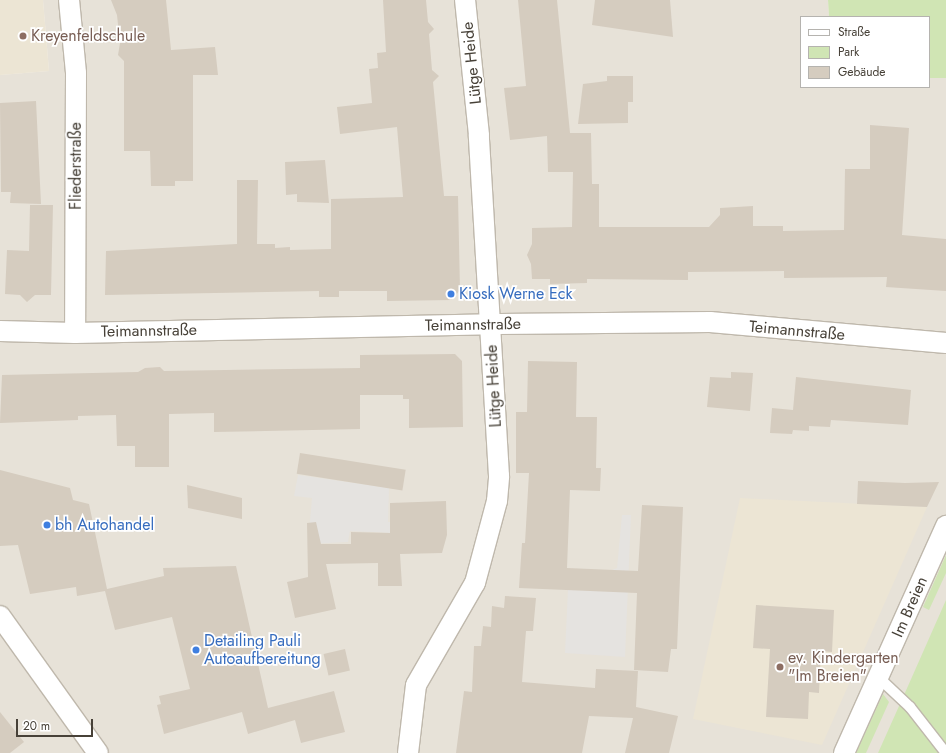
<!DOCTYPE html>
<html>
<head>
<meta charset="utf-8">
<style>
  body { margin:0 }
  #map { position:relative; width:946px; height:753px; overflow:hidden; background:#f4f0e9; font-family:Jost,sans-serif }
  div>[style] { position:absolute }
  .residential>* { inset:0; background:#e7e2d8 }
  .education>* { inset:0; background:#ece5d4 }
  .green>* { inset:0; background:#d0e5b4 }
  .parking>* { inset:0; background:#e5e3e0 }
  .building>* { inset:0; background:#d5ccbf; transform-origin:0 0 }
  .roads { filter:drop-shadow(1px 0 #bfb8ac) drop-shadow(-1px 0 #bfb8ac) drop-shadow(0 1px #bfb8ac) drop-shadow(0 -1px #bfb8ac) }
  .service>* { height:10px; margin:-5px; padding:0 5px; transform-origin:5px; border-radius:5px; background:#fff }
  .minor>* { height:20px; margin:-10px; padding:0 10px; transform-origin:10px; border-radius:10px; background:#fff }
  .dots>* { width:11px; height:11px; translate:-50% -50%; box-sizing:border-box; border:2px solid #fff; border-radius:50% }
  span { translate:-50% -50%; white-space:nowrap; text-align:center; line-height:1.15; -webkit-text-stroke:3.5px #fff; paint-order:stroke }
  .education-label { font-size:16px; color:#785e54 }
  .left { translate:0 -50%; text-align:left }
  .street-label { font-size:16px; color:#474138 }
  .shop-label { font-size:16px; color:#366cbe }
  .legend { position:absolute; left:800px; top:16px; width:130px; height:72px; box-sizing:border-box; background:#fff; border:1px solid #b5b3af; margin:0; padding:5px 7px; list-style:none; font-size:12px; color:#474138 }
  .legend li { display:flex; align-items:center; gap:8px; height:20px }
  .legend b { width:20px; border:1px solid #b5b3af }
  .scale { position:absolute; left:16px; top:719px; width:77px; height:18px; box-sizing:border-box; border:2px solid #474138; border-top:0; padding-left:5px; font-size:12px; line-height:14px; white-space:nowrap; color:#474138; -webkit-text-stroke:3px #fff; paint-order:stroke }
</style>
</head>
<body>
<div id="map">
  <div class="residential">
    <div style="clip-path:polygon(43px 0,828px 0,829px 17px,801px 17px,801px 87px,929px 87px,929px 78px,946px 78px,946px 753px,0 753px,0 75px,49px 71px)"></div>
  </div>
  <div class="education">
    <div style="clip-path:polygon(0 0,43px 0,49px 71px,0 75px)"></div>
    <div style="clip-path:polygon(740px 498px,927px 507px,822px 745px,693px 719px)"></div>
  </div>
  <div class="green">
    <div style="clip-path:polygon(828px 0,946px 0,946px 78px,929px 78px,929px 17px,829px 17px)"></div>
    <div style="clip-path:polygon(946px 555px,946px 573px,929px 610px,923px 607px)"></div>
    <div style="clip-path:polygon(946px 600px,946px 753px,878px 753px,908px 686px)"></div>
    <div style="clip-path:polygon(883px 694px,889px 702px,866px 753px,856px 753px)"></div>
  </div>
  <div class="parking">
    <div style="clip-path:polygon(298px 475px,389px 488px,388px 522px,395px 522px,395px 533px,350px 531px,348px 542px,308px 544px,312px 498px,294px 496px)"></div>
    <div style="clip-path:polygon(622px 515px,631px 515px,625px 657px,565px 653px,568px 589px,617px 568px)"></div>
  </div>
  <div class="building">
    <div style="clip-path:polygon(111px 0,166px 0,171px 50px,215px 47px,218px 75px,193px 75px,193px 181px,175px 181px,175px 186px,151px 186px,150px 151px,124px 151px,124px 61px,118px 55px,120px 43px,117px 15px)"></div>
    <div style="clip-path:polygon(383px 0,426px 0,428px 22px,434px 29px,429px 34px,432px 70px,439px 76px,433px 82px,444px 196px,458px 196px,460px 290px,452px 300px,387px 301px,387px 291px,339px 291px,339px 297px,319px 297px,319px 291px,105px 295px,106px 251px,237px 244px,237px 180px,258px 180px,257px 244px,275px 244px,275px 248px,290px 247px,290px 250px,331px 249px,331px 199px,403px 197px,397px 127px,340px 134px,337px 107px,372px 103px,369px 69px,378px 68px,377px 53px,386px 52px)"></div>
    <div style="clip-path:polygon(518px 0,557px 0,570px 133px,591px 133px,592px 184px,599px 184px,599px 227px,709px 227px,720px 215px,720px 208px,753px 206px,753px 226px,783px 226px,783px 231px,844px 230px,845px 169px,870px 169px,870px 125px,909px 128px,902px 235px,946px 239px,946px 291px,886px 287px,887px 277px,784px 278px,784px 271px,688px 272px,688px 280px,587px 279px,587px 283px,550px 284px,550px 279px,532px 279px,531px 264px,527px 255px,532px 244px,532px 228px,572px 227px,573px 172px,548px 172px,547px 136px,510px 140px,504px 88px,526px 86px)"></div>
    <div style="clip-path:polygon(595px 0,670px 0,673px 37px,592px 25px)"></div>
    <div style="clip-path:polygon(607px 76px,633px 76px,633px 102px,628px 102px,628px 123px,578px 124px,583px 84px,607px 81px)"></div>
    <div style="clip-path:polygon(36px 101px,41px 204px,10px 203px,11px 192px,1px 192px,0 103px)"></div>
    <div style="clip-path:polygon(325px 160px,329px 203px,297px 202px,297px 194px,286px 195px,285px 162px)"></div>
    <div style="clip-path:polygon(30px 205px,53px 205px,51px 295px,35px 295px,27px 302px,20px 295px,5px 294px,7px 250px,29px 251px)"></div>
    <div style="clip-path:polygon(455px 354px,462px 361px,463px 427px,409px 428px,409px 399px,403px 399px,403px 395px,360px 395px,360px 429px,214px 432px,214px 413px,169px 414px,169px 467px,135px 467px,135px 446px,117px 446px,116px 415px,78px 416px,78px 420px,0 423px,2px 375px,138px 372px,145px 368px,160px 367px,164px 371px,360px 368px,360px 355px)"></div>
    <div style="clip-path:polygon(528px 361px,577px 362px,576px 417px,597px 417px,596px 468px,601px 468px,600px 491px,570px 490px,567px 568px,638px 571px,642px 505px,683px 507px,677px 649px,671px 649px,668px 672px,634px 670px,637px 593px,519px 588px,522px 543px,525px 543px,529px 473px,516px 473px,516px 412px,527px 412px)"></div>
    <div style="clip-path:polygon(731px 372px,753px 373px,750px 411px,707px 407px,710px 377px,731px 378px)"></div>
    <div style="clip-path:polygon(796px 377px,911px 390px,908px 425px,831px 420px,830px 427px,809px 426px,809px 431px,793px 430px,792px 434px,770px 433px,772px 408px,793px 410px)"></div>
    <div style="left:300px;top:453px;width:107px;height:21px;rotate:9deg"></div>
    <div style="clip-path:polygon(0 470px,70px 488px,73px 500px,89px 504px,107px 589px,164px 576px,163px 568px,236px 566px,268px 708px,334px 691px,345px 732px,301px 743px,295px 720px,248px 734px,242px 712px,164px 734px,157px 705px,161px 704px,159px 696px,190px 689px,172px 617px,115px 630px,105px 591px,77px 596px,76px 587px,30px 594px,18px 545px,0 546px)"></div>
    <div style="clip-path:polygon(858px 481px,905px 483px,939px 482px,927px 507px,857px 504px)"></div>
    <div style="clip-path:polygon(187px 485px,242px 498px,242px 519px,188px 508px)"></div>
    <div style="clip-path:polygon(446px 501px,447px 535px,442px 553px,400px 554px,402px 586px,378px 586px,378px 563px,326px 564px,336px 609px,295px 618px,287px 582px,308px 577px,307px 523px,316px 522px,321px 544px,351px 544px,351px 532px,390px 533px,390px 503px)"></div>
    <div style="clip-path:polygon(505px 596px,536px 598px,533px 631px,526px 631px,522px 682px,595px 688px,596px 669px,638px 671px,636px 707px,678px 716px,669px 753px,625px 753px,633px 718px,589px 716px,582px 753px,456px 753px,464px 691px,472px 692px,474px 646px,481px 646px,483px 626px,491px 627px,492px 606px,504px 608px)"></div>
    <div style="clip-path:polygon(756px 605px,834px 610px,832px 652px,821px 651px,819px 693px,809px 692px,808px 719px,766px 717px,770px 649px,753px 648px)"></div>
    <div style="left:345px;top:649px;width:22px;height:22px;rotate:77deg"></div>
    <div style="clip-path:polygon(0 712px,24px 742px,10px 753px,0 753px)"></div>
  </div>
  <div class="roads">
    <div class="service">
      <div style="left:878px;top:677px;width:44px;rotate:43.2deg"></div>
      <div style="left:910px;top:707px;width:58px;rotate:52deg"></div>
    </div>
    <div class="minor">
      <div style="left:69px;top:0;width:73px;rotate:84.5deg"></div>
      <div style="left:76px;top:73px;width:260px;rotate:90.2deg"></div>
      <div style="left:0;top:331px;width:75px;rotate:1.5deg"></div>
      <div style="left:75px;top:333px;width:416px;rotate:-1.2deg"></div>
      <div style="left:491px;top:324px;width:219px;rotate:-0.5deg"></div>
      <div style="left:710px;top:322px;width:237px;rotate:5.1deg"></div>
      <div style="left:0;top:616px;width:168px;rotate:54.4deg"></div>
      <div style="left:408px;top:753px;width:68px;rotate:-83.3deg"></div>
      <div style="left:416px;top:685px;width:118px;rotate:-60deg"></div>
      <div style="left:475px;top:583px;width:85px;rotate:-75deg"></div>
      <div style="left:497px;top:501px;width:25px;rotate:-85deg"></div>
      <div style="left:499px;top:476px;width:342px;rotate:-93.4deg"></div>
      <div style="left:479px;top:135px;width:136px;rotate:-95.9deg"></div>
      <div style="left:844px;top:753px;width:249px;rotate:-65.8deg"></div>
    </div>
  </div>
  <div class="dots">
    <div style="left:23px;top:36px;background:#8d6e63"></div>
    <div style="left:451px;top:294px;background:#3f7fe0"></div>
    <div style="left:47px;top:525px;background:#3f7fe0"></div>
    <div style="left:196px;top:650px;background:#3f7fe0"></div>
    <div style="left:780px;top:667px;background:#8d6e63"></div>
  </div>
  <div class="education-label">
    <span class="left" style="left:31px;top:36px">Kreyenfeldschule</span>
    <span class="left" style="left:788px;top:667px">ev. Kindergarten<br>"Im Breien"</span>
  </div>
  <div class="street-label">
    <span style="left:472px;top:63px;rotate:-96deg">Lütge Heide</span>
    <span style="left:76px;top:166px;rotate:-90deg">Fliederstraße</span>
    <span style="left:473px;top:325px;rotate:-1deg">Teimannstraße</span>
    <span style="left:149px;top:331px;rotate:-1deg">Teimannstraße</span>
    <span style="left:797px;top:331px;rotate:5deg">Teimannstraße</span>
    <span style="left:494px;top:386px;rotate:-93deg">Lütge Heide</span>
    <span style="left:910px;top:607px;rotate:-66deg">Im Breien</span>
  </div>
  <div class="shop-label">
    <span class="left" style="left:459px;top:294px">Kiosk Werne Eck</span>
    <span class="left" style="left:55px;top:525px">bh Autohandel</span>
    <span class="left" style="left:204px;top:650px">Detailing Pauli<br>Autoaufbereitung</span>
  </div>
  <ul class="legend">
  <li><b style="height:5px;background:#fff"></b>Straße</li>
  <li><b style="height:11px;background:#d0e5b4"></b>Park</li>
  <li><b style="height:11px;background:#d5ccbf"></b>Gebäude</li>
  </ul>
  <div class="scale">20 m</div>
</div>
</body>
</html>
